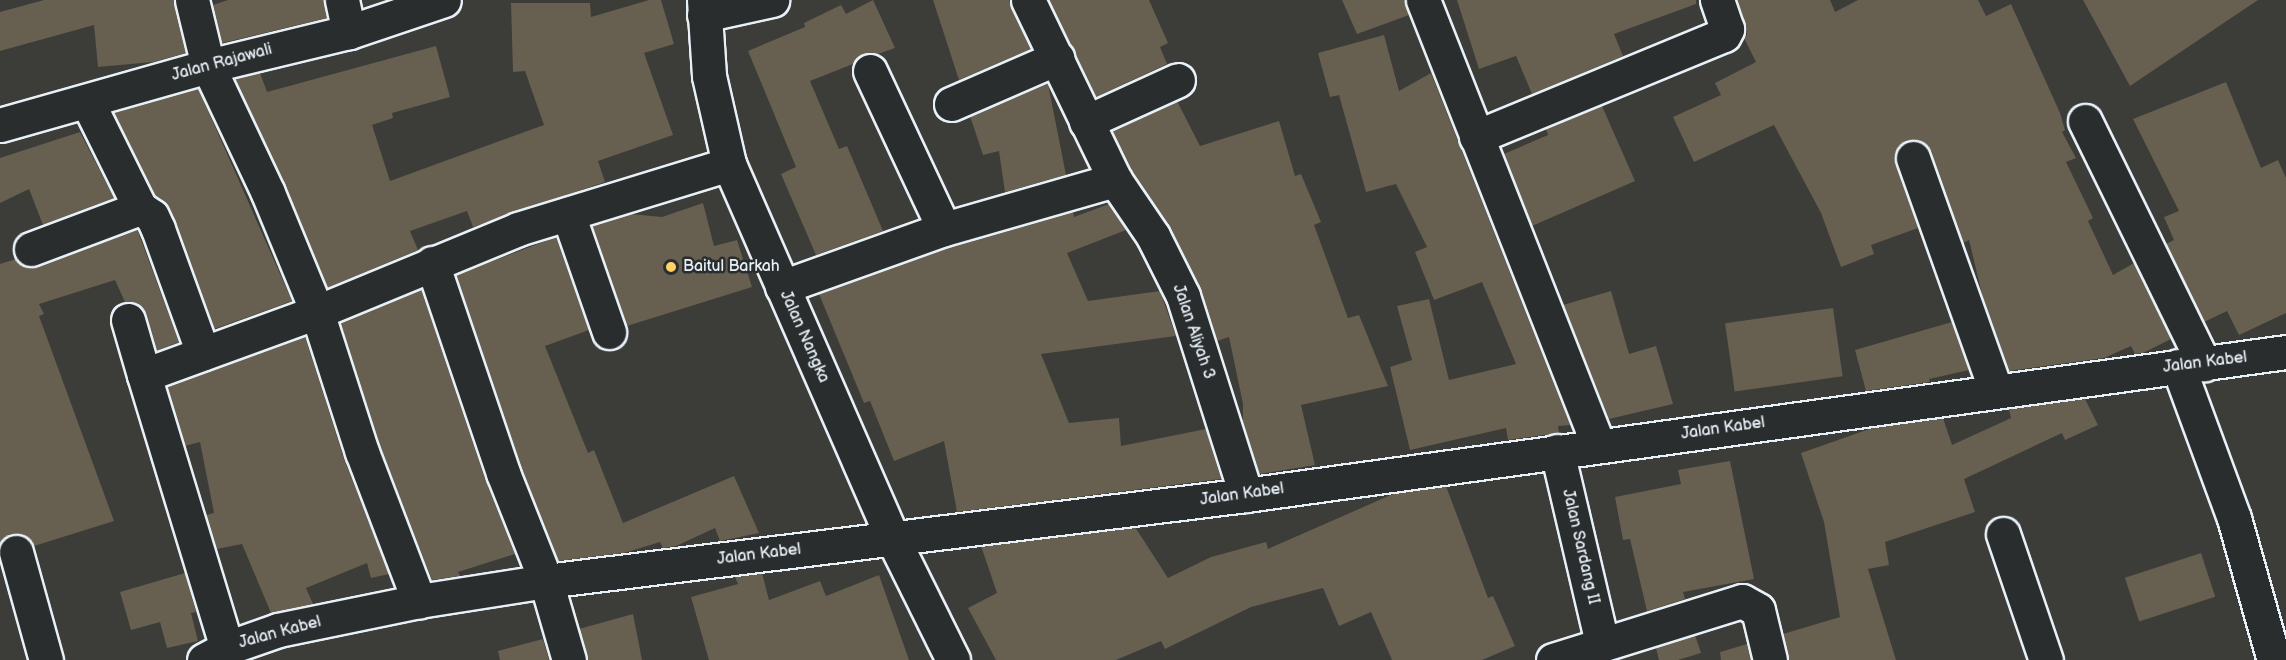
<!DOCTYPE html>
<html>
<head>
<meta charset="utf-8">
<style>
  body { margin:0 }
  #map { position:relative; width:2286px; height:660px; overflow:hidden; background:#3c3c38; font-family:"Balsamiq Sans",sans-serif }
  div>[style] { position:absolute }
  .building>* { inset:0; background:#675f4f; transform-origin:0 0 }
  .roads { filter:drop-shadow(2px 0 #e8f1f8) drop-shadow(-2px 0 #e8f1f8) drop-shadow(0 2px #e8f1f8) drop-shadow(0 -2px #e8f1f8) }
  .minor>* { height:33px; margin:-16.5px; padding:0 16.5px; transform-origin:16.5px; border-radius:16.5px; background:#2a2d2e }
  .dots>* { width:16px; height:16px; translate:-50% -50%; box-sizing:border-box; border:3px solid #2a2d2e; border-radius:50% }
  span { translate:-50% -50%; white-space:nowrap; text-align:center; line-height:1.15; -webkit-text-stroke:5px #2a2d2e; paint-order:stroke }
  .street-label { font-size:16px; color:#e8f1f8 }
  .poi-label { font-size:16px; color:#e8f1f8 }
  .left { translate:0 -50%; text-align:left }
</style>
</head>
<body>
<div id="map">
  <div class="building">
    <div style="clip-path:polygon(44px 0,174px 0,186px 53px,153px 62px,98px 67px,94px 25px,0 51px,0 12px)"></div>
    <div style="clip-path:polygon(228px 0,324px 0,327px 18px,222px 43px,213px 5px)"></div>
    <div style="clip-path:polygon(649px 0,661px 0,674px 44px,644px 53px,673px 135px,598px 161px,605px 182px,473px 227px,467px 211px,410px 231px,418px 250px,327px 288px,235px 79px,260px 73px,267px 92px,436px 46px,450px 97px,392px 113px,393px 118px,372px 125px,390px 181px,544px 125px,525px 71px,513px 72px,511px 3px,590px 3px,591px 17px)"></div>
    <div style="clip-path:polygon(873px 0,895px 48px,878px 54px,863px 54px,853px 64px,810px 81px,839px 149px,847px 146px,883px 231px,816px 255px,781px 174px,796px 167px,748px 51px,805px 27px,804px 23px,841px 5px,846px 14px)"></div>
    <div style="clip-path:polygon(933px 0,1009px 0,1031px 49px,959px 80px)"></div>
    <div style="clip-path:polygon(1049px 0,1149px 0,1168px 43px,1160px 47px,1167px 64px,1096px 97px)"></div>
    <div style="clip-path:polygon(1342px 0,1405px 0,1409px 15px,1357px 34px)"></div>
    <div style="clip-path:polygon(1457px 0,1696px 0,1696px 4px,1614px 34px,1623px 56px,1532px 94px,1516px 56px,1479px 69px)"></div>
    <div style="clip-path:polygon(1737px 0,1830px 0,1835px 12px,1858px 0,1978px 0,1986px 16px,2011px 4px,2060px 113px,2065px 130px,2062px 132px,2076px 158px,2066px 162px,2093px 218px,2088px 221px,2113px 275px,2134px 263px,2171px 339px,2143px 353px,2135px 354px,2131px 346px,2104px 358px,2009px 371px,1983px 298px,1969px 240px,1963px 243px,1930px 151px,1917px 140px,1899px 145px,1895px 155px,1918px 228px,1871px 245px,1874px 254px,1841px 267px,1821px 213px,1774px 125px,1694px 162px,1673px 117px,1721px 95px,1715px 83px,1756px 62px,1744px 38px,1747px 35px,1745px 23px)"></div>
    <div style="clip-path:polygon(2083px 0,2258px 0,2130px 86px)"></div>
    <div style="clip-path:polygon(1384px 35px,1399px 91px,1431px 73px,1570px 425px,1558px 426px,1559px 433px,1508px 440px,1506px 428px,1410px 450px,1390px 367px,1412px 360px,1397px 306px,1429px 299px,1449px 380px,1516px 364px,1482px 282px,1434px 300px,1415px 252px,1427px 247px,1396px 184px,1366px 192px,1339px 95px,1330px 97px,1318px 53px)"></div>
    <div style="clip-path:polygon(2226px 82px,2261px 168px,2278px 160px,2286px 178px,2286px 313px,2239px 335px,2227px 311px,2204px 322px,2166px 244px,2174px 240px,2164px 217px,2179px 211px,2133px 119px)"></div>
    <div style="clip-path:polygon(1048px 84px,1066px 175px,1005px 192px,999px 151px,983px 155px,970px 116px)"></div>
    <div style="clip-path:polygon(198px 88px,292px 301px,214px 329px,169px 208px,155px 195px,114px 113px)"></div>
    <div style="clip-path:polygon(1177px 101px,1200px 146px,1279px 121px,1295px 176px,1301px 174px,1321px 222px,1314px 225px,1348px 318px,1359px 315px,1388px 386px,1301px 405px,1315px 465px,1259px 474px,1243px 422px,1243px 404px,1229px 337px,1217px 341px,1200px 288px,1170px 228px,1131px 171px,1112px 131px)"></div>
    <div style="clip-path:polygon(1602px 106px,1635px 181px,1532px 226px,1504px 154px,1548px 135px,1546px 129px)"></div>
    <div style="clip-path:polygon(80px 132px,114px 198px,43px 225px,29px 189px,0 203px,0 158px)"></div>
    <div style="clip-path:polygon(703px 203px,714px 246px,737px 240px,752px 287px,627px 326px,592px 226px,631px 214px,662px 217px)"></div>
    <div style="clip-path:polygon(1109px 204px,1126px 230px,1067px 253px,1088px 301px,1160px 291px,1176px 336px,1041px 354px,1069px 423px,1119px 418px,1121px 446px,1206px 429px,1221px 479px,957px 512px,944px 441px,894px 461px,870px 401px,864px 403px,819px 294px,950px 247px,1073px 211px,1074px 217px)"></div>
    <div style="clip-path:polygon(137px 229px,179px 342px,156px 351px,146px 314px,141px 306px,125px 302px,115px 280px,39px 304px,44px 314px,39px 316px,114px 521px,34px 546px,20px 534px,10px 534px,0 543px,0 264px,16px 259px,27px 267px,38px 267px)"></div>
    <div style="clip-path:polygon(556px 237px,589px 330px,545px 346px,588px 453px,594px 450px,623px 523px,734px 476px,759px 533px,720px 541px,715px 528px,676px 546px,663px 548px,660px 542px,624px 553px,558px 561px,521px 467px,456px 275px)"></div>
    <div style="clip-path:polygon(421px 289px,485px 479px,515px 554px,458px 572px,460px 576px,432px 580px,380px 446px,340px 323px)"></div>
    <div style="clip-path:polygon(1611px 291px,1629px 354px,1656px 346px,1673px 404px,1609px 419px,1563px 305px)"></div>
    <div style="left:1833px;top:308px;width:69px;height:109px;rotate:82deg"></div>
    <div style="clip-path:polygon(1952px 322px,1969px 370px,1929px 379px,1930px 382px,1866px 391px,1855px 350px)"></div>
    <div style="clip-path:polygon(305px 336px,344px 459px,389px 574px,371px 578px,367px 563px,306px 588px,313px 604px,271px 613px,242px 544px,217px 549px,206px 515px,214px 513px,200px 442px,185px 446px,167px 387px)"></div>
    <div style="clip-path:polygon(2085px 399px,2098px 425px,2065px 440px,2062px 433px,1964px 479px,1975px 512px,1885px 542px,1889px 565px,1868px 569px,1896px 660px,1788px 660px,1783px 634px,1840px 617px,1824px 522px,1801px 453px,1875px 427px,1943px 418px,1952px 445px,2011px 418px,2009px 409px)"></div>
    <div style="clip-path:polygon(1730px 461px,1754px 579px,1683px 592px,1685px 599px,1647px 611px,1630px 539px,1623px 540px,1615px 497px,1681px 484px,1678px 470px)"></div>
    <div style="clip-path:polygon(1446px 486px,1488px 598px,1493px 596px,1515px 646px,1482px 660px,1392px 660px,1371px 612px,1339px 626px,1323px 588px,1251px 607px,1165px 649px,1161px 641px,1116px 660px,996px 660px,968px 608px,997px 593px,981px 546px,1135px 527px,1168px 578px,1211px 557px,1266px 542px,1268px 549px,1393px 494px)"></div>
    <div style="left:2201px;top:553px;width:46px;height:80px;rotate:72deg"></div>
    <div style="clip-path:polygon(185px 573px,196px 612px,191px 613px,198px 641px,167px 648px,160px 622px,131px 630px,120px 592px)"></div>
    <div style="clip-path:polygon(762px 573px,769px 600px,820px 581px,826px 596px,879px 575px,909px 660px,709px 660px,691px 597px,738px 584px,735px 577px)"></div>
    <div style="clip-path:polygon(633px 614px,642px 660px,587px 660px,579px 629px)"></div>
    <div style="clip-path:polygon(1695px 635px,1701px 653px,1678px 660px,1659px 660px,1656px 648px)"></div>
    <div style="clip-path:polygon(543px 639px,549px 660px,500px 660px,498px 651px)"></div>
    <div style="clip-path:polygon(1747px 644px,1751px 660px,1721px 660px,1720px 652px)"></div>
  </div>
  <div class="roads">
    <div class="minor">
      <div style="left:192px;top:0;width:68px;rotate:76.4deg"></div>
      <div style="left:208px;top:66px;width:140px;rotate:64.7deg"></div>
      <div style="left:268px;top:193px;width:129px;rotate:67.6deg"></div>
      <div style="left:317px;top:312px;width:147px;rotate:72.2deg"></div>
      <div style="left:362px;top:452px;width:160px;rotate:69.1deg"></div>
      <div style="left:342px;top:0;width:33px;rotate:78deg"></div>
      <div style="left:704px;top:0;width:76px;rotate:86.2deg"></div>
      <div style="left:709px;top:76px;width:90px;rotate:77.2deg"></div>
      <div style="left:729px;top:164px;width:409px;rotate:66.4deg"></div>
      <div style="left:893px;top:539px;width:135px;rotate:63.6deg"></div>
      <div style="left:1028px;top:0;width:200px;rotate:64.2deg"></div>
      <div style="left:1115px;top:180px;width:68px;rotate:55.8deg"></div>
      <div style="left:1153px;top:236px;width:67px;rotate:63.4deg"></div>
      <div style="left:1183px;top:296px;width:209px;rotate:72.4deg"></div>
      <div style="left:1423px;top:0;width:479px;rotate:68.5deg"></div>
      <div style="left:704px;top:15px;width:70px;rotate:-12.4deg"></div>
      <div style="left:870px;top:71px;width:174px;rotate:64.9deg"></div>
      <div style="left:87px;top:101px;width:119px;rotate:63.6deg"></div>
      <div style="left:140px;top:208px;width:14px;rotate:34deg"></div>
      <div style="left:152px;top:216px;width:14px;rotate:65deg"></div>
      <div style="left:158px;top:229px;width:132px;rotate:70.1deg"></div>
      <div style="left:951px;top:104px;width:116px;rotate:-23.5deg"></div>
      <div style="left:2085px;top:121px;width:271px;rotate:63.9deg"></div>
      <div style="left:1086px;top:122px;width:101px;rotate:-24.5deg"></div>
      <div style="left:0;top:125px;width:216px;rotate:-15.8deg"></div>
      <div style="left:208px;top:66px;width:145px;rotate:-13.6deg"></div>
      <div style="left:349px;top:32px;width:100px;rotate:-18.6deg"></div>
      <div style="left:1476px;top:137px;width:268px;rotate:-22.4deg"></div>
      <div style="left:1724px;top:35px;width:7px;rotate:-63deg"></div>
      <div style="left:1727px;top:29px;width:31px;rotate:-109deg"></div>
      <div style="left:1913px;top:158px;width:247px;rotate:70.4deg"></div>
      <div style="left:568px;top:214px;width:125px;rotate:70.8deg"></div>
      <div style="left:31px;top:249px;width:116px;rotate:-20.6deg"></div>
      <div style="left:432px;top:263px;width:222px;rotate:71.3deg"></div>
      <div style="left:503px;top:473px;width:116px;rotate:68.3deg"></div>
      <div style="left:546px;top:581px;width:82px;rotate:73.8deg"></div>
      <div style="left:782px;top:287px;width:172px;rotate:-19.7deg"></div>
      <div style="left:944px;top:229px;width:178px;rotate:-16deg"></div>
      <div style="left:128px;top:320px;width:57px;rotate:73.8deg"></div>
      <div style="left:144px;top:375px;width:184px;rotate:-20deg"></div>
      <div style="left:317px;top:312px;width:217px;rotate:-22.4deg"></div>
      <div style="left:518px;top:229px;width:221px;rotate:-17.1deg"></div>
      <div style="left:2178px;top:366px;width:162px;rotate:69.8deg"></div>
      <div style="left:2234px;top:518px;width:148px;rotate:74.3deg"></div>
      <div style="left:144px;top:375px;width:285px;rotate:73.1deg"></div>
      <div style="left:1557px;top:451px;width:197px;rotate:76.8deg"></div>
      <div style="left:2003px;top:534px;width:133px;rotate:71.2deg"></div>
      <div style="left:16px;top:552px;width:112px;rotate:74.5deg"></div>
      <div style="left:204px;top:660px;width:26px;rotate:-28deg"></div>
      <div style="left:227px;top:648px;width:54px;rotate:-19.4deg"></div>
      <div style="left:278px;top:630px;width:144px;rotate:-11.6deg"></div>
      <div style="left:419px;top:601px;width:129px;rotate:-8.9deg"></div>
      <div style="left:546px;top:581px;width:705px;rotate:-7deg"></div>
      <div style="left:1246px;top:495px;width:1050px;rotate:-7.83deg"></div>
      <div style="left:1553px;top:660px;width:198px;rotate:-17.3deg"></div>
      <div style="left:1742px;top:601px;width:18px;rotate:29deg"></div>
      <div style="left:1758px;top:610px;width:51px;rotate:76.5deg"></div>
    </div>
  </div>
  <div class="dots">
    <div style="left:671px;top:267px;background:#ffd166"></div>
  </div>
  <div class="street-label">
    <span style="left:222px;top:63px;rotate:-15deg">Jalan Rajawali</span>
    <span style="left:1193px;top:332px;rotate:71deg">Jalan Aliyah 3</span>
    <span style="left:804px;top:337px;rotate:66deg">Jalan Nangka</span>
    <span style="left:2205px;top:363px;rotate:-7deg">Jalan Kabel</span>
    <span style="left:1723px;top:429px;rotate:-8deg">Jalan Kabel</span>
    <span style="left:1242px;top:495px;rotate:-8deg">Jalan Kabel</span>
    <span style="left:1580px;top:547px;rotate:77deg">Jalan Sardang II</span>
    <span style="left:759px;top:555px;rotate:-7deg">Jalan Kabel</span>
    <span style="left:280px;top:633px;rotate:-15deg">Jalan Kabel</span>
  </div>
  <div class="poi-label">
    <span class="left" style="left:683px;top:267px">Baitul Barkah</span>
  </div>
</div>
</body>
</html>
